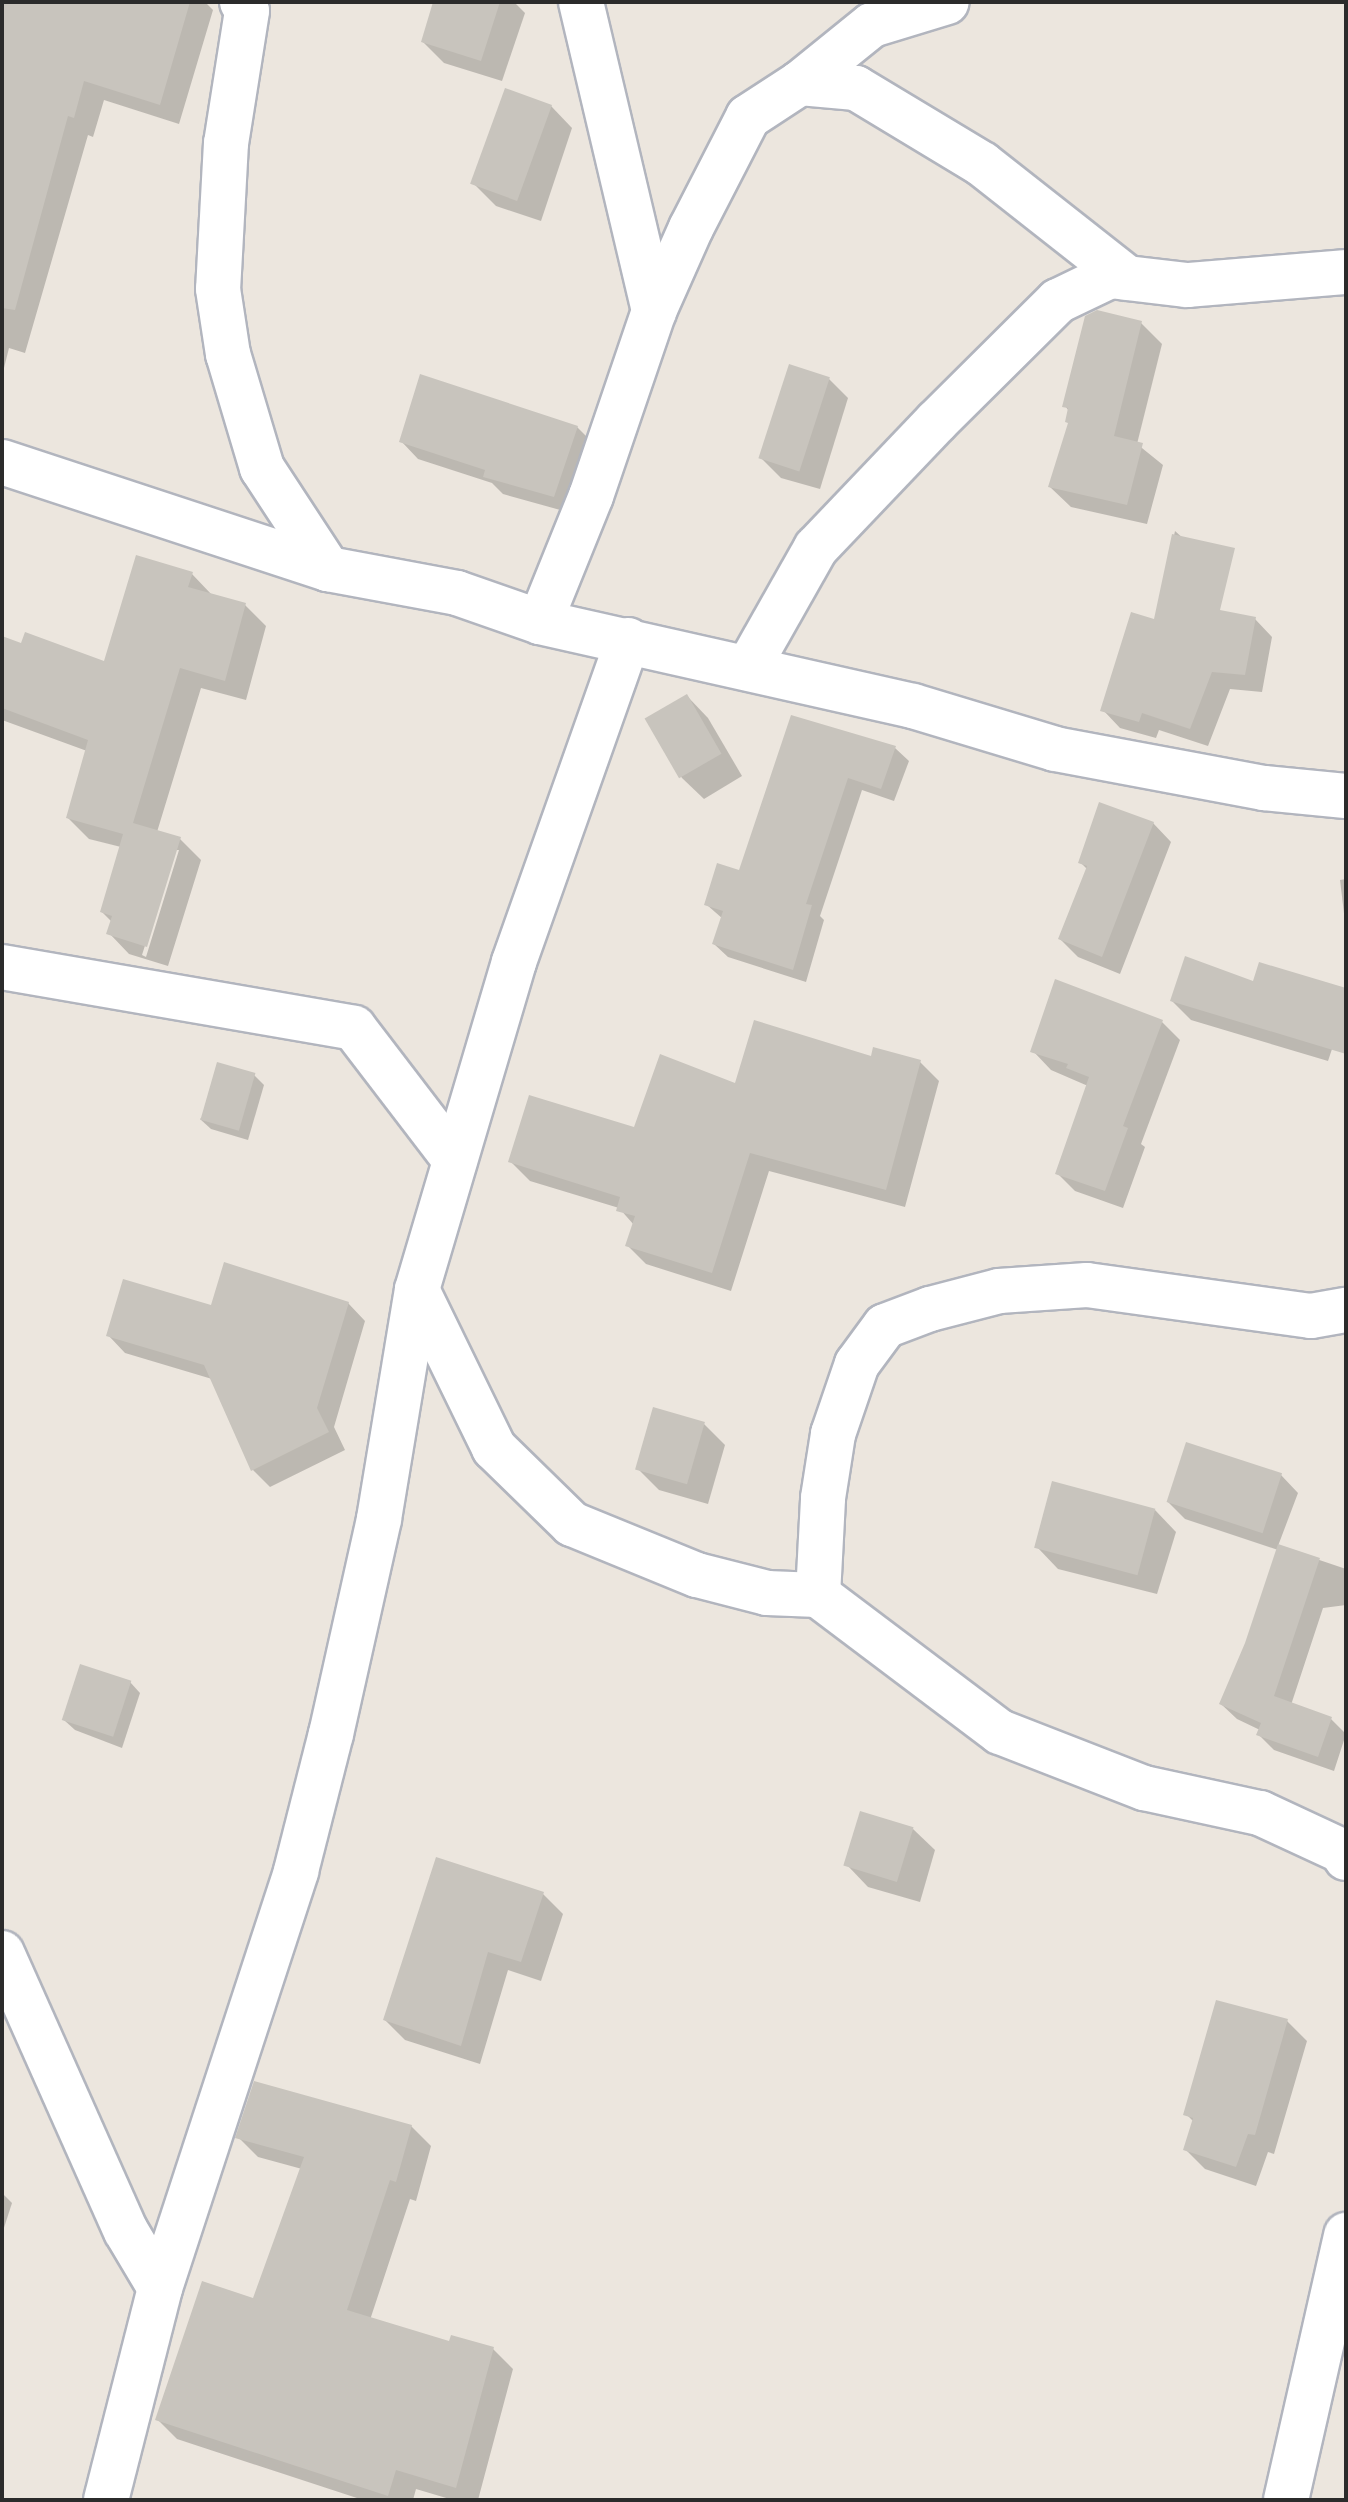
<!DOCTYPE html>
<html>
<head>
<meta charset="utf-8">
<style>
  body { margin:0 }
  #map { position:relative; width:1348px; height:2502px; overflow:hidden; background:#ece6de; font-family:"Golos Text",sans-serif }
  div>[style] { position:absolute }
  .shadow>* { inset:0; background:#0003 }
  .building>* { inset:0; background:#c8c4bd; transform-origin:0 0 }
  .roads { filter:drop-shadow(2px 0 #b2b5be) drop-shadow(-2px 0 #b2b5be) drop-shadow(0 2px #b2b5be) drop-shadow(0 -2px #b2b5be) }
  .street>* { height:44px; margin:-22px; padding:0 22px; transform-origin:22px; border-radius:22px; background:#fff }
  span { translate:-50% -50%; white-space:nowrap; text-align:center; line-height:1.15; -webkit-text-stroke:6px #fff; paint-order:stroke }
  .frame { position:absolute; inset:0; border:4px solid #2b2b2b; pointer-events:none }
</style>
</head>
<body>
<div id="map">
  <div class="shadow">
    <div style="clip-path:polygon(2px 2px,205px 2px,213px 10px,179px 124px,104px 100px,93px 137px,88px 135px,25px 353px,9px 348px,2px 376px)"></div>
    <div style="clip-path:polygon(435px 2px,514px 2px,525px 13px,502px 81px,444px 63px,423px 42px)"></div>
    <div style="clip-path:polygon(551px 106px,572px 128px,541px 221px,496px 206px,474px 184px)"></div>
    <div style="clip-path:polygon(1141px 323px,1162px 344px,1137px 444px,1163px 465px,1147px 524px,1071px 507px,1050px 487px,1070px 424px,1069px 411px,1065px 406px)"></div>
    <div style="clip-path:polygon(829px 379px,848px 398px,820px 489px,781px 478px,762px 459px)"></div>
    <div style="clip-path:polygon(577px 427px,595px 445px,571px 513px,503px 494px,492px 483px,418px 459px,401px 441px)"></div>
    <div style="clip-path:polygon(1175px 531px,1195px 549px,1204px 612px,1255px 619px,1272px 637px,1262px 692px,1230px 689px,1208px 746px,1159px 730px,1156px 738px,1120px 728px,1103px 710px,1155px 621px)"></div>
    <div style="clip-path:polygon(evenodd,192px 574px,212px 595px,245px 605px,266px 626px,246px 700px,201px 688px,157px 832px,180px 839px,201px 860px,168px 966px,129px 954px,109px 933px,112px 922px,102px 912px,121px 847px,89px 839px,68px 818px,87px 751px,2px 720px,2px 639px,105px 664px,192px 574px,175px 850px,179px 850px,146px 957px,142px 955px,175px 850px)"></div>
    <div style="clip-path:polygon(687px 696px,708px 718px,742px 776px,704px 799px,682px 778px,647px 719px)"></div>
    <div style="clip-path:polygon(792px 717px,895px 748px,909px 761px,894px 801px,862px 790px,820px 916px,824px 920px,806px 982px,728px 957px,714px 944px,723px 919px,707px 905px,740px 873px)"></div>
    <div style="clip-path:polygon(1153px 823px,1171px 842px,1120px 974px,1078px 957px,1060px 939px,1088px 870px,1080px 862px)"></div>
    <div style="clip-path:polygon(1346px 879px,1346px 930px,1340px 880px)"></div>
    <div style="clip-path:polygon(1056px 981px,1162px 1022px,1180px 1040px,1141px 1144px,1145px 1147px,1123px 1208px,1075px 1191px,1057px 1173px,1088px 1086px,1051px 1070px,1033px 1051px)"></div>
    <div style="clip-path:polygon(1254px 983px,1346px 990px,1346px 1039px,1335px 1040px,1328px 1061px,1191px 1020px,1172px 1001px)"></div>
    <div style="clip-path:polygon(872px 1059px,920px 1062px,939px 1081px,905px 1207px,769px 1171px,731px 1291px,646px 1264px,627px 1245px,634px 1225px,619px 1208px,530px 1181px,511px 1162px,635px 1129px,736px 1085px)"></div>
    <div style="clip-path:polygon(254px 1075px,264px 1085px,248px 1140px,211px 1129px,200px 1119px)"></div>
    <div style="clip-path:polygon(348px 1303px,365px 1321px,334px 1427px,345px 1450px,270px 1487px,253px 1470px,212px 1379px,125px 1353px,108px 1335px,212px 1307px)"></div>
    <div style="clip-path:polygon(704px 1424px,725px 1445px,708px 1504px,659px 1490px,637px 1468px)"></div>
    <div style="clip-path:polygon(1281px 1475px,1298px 1493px,1278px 1546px,1346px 1569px,1346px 1605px,1323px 1608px,1291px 1705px,1331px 1719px,1346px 1734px,1334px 1771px,1274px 1750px,1259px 1735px,1260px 1730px,1237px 1719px,1221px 1704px,1247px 1644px,1278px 1550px,1185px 1519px,1168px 1502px)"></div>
    <div style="clip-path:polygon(1155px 1510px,1176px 1532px,1157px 1594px,1058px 1569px,1037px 1547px)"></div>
    <div style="clip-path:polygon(130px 1682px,140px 1693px,122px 1748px,75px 1730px,64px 1720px)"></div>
    <div style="clip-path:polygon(913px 1829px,935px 1850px,920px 1902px,868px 1887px,847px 1865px)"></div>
    <div style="clip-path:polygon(543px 1894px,563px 1914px,541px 1981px,508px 1970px,480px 2064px,405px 2040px,385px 2020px)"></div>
    <div style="clip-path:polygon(1287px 2021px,1307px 2041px,1274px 2154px,1268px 2152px,1256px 2186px,1205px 2169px,1185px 2149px,1194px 2122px,1186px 2114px)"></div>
    <div style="clip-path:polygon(411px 2126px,431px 2146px,416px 2201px,410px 2199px,370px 2320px,451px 2344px,493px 2349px,513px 2369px,478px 2500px,453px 2500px,416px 2489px,413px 2500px,363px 2500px,177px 2439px,157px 2419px,254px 2300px,302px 2169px,258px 2157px,238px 2137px)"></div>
    <div style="clip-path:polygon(2px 2193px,12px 2203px,2px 2234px)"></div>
  </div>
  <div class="building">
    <div style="clip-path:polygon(2px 2px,190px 2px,160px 105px,84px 81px,74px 118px,68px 116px,15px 310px,2px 308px)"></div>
    <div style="clip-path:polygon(433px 2px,500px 2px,481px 61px,421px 42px)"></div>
    <div style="left:505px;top:88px;width:50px;height:102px;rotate:20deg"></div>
    <div style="clip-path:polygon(1097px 310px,1142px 321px,1114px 436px,1143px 443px,1127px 505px,1048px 487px,1068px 423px,1065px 422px,1068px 408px,1062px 407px,1085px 316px)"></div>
    <div style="left:789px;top:364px;width:43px;height:99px;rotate:18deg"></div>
    <div style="clip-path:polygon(420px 374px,578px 426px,554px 497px,483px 477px,485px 470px,399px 442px)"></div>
    <div style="clip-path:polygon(1172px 534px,1235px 548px,1220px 610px,1256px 617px,1245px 675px,1212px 672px,1190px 729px,1142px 713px,1139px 722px,1100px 711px,1131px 612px,1154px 619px)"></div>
    <div style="clip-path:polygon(136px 555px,193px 572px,188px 587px,246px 603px,225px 681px,180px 668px,133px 823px,181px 837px,147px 947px,106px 934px,112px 916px,100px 912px,123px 834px,66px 818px,88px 740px,2px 708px,2px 636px,21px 643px,25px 632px,104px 661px)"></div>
    <div style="left:687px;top:694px;width:69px;height:49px;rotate:60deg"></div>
    <div style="clip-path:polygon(791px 715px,896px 746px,881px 789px,848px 778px,806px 904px,812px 905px,793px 970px,712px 944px,723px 911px,704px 905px,717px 863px,739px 870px)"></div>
    <div style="clip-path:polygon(1099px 802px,1154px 822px,1102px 957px,1058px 939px,1087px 866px,1078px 863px)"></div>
    <div style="clip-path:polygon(1185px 956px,1253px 981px,1259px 962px,1346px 988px,1346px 1054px,1170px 1001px)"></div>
    <div style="clip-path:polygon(1055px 979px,1163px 1020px,1123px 1126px,1128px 1128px,1105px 1191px,1055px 1174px,1089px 1077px,1066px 1068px,1068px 1064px,1030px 1052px)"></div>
    <div style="clip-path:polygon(754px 1020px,871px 1056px,873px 1047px,921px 1060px,886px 1190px,750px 1153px,712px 1273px,625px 1246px,635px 1216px,616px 1211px,620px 1197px,508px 1162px,529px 1095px,634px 1127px,660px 1054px,735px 1083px)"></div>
    <div style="left:217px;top:1062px;width:40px;height:60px;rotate:16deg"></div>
    <div style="clip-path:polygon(224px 1262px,349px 1302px,317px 1408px,329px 1432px,251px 1471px,204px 1365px,106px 1336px,123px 1279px,211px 1305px)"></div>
    <div style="left:653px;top:1407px;width:54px;height:65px;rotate:16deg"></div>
    <div style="left:1186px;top:1442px;width:101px;height:63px;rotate:18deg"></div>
    <div style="left:1052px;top:1481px;width:107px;height:69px;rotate:15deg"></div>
    <div style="clip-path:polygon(1278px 1544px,1320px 1558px,1274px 1696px,1332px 1717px,1318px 1757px,1256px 1735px,1261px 1723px,1219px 1704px,1245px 1643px)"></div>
    <div style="left:80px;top:1664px;width:54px;height:59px;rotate:18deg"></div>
    <div style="left:860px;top:1811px;width:56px;height:57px;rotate:17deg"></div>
    <div style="clip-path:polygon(436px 1857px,544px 1892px,521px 1962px,488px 1952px,461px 2046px,383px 2020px)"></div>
    <div style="clip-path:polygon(1216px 2000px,1288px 2019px,1255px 2135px,1248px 2134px,1236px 2167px,1183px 2150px,1193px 2118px,1183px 2115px)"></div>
    <div style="clip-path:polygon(254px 2081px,412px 2125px,396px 2182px,390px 2180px,347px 2310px,449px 2341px,451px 2335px,494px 2347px,456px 2488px,396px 2470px,388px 2496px,155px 2420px,202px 2281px,253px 2298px,304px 2157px,235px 2138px)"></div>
  </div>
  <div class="roads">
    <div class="street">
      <div style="left:242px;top:2px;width:10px;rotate:61deg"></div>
      <div style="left:247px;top:11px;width:134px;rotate:99deg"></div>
      <div style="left:226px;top:143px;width:146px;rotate:93.1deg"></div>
      <div style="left:218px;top:289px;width:66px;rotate:81.3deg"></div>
      <div style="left:228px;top:354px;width:119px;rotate:73.4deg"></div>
      <div style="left:262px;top:468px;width:121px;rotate:56.8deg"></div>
      <div style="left:581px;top:2px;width:318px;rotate:76.7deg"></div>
      <div style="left:800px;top:83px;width:56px;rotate:5.1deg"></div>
      <div style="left:856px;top:88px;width:147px;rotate:31.1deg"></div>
      <div style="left:982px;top:164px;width:184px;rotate:38.2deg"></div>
      <div style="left:2px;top:462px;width:343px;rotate:18.2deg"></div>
      <div style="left:328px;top:569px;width:131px;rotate:10.5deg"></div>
      <div style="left:457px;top:593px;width:88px;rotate:19.3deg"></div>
      <div style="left:540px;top:622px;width:382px;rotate:12.7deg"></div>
      <div style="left:913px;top:706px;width:148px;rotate:16.8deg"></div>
      <div style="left:1055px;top:749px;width:213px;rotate:10.6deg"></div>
      <div style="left:1264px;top:788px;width:82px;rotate:5.6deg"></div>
      <div style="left:540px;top:622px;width:136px;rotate:-68deg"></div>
      <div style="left:591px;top:496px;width:195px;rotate:-71.2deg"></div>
      <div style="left:654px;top:311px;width:91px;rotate:-66deg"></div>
      <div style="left:691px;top:228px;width:125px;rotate:-62.8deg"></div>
      <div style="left:748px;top:117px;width:62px;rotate:-33.2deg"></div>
      <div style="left:800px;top:83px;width:92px;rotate:-38.9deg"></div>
      <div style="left:872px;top:25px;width:78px;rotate:-17deg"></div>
      <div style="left:628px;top:640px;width:342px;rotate:109.5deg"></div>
      <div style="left:514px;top:962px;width:342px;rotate:106.5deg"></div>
      <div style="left:417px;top:1290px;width:176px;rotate:64deg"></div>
      <div style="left:494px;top:1448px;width:109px;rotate:44.3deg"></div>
      <div style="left:572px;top:1524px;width:135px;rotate:22.2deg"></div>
      <div style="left:697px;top:1575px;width:72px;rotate:14.4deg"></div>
      <div style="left:767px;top:1593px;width:51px;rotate:2.2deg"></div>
      <div style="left:818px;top:1595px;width:228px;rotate:37deg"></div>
      <div style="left:1000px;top:1732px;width:155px;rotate:21.3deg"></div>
      <div style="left:1144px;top:1788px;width:119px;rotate:12.2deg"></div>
      <div style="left:1260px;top:1813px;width:90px;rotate:24.9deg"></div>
      <div style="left:1342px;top:1851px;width:8px;rotate:60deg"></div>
      <div style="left:748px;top:668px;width:138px;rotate:-60.5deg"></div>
      <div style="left:816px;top:548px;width:174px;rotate:-46.4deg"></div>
      <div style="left:936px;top:422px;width:172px;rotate:-44.8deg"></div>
      <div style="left:1058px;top:301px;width:58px;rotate:-25.7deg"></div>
      <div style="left:1110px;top:276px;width:78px;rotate:6.7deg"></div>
      <div style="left:1187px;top:285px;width:160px;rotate:-4.7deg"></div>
      <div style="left:2px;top:967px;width:357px;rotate:9.8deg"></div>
      <div style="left:354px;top:1028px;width:166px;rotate:52.6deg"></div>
      <div style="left:818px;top:1595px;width:97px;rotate:-87deg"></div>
      <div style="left:823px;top:1498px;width:65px;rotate:-81.1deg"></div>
      <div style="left:833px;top:1434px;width:74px;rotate:-71.1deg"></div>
      <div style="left:857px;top:1364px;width:47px;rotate:-53.6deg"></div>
      <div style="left:885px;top:1326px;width:48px;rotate:-20.7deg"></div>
      <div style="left:930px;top:1309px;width:71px;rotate:-14.6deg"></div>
      <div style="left:999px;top:1291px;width:88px;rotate:-3.9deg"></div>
      <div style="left:1087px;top:1285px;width:226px;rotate:7.9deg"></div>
      <div style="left:1311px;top:1316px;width:36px;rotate:-10deg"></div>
      <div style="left:2px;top:1953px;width:304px;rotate:66deg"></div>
      <div style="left:126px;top:2231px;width:66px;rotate:59.2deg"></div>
      <div style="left:106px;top:2500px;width:219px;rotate:-75.7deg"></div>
      <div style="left:160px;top:2288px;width:439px;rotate:-71.9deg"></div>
      <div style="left:296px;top:1871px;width:141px;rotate:-75.7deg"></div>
      <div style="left:331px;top:1734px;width:220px;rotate:-77.4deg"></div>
      <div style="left:379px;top:1519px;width:232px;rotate:-80.6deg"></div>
      <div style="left:1286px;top:2500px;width:272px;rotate:-77.2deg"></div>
    </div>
  </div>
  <div class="frame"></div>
</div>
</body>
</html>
